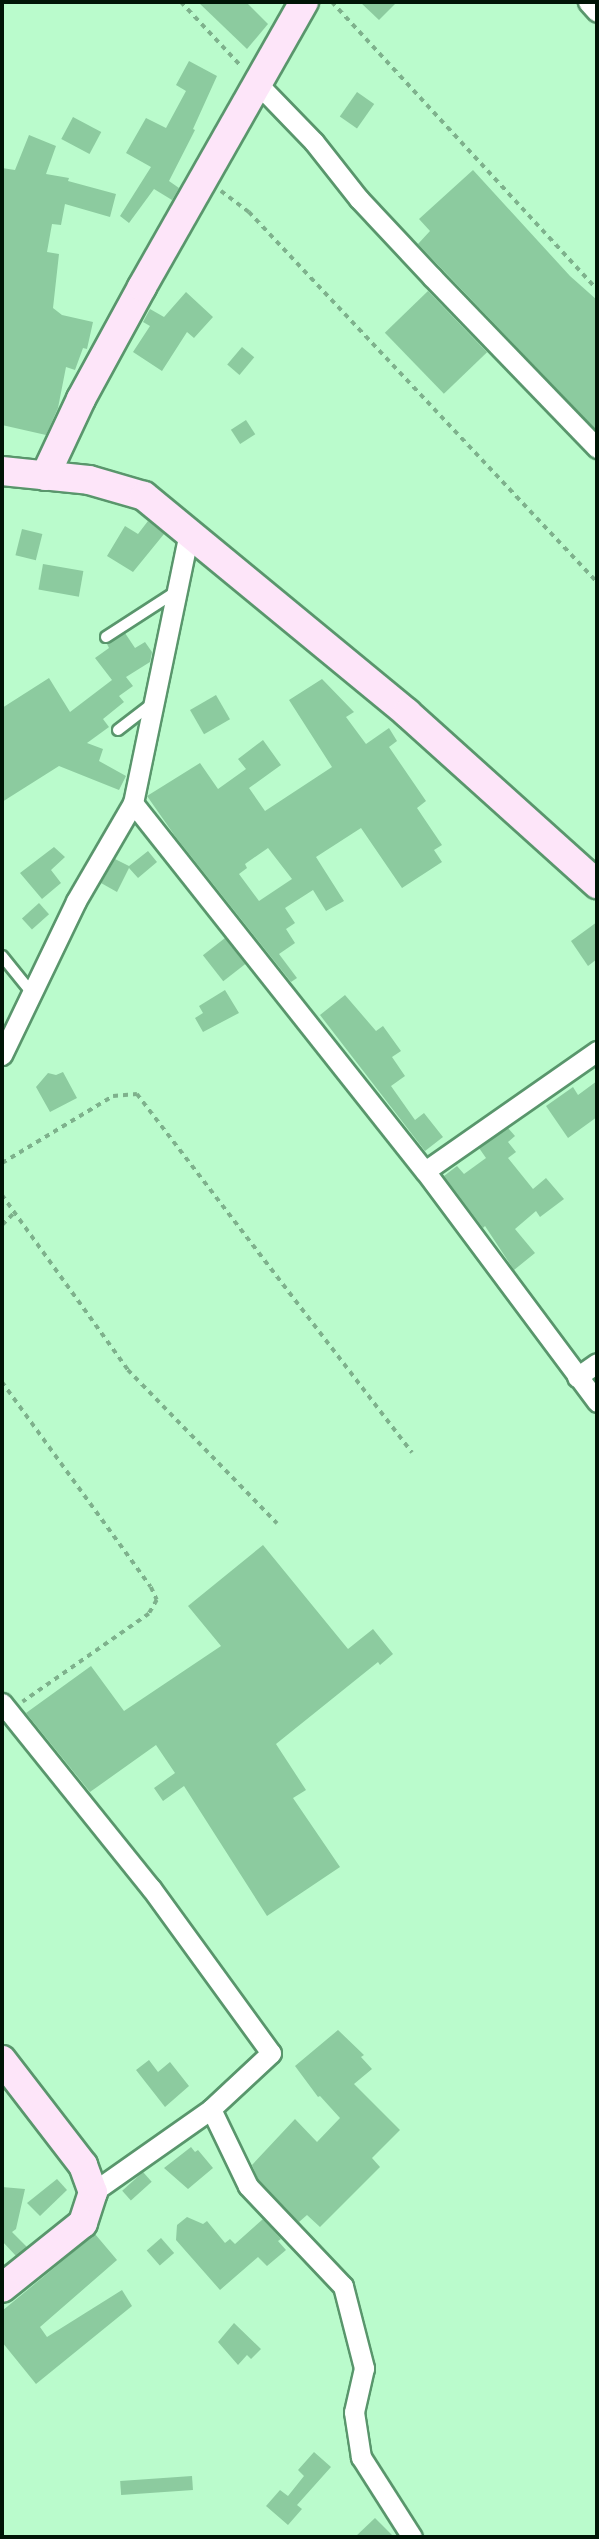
<!DOCTYPE html>
<html>
<head>
<meta charset="utf-8">
<style>
  body { margin:0 }
  #map { position:relative; width:599px; height:2539px; overflow:hidden; background:#bafbcc; font-family:Inter,sans-serif }
  div>[style] { position:absolute }
  .building>* { inset:0; background:#8ccb9f; transform-origin:0 0 }
  .path>* { height:3.5px; margin-top:-1.75px; transform-origin:0; background:repeating-linear-gradient(90deg,#7eb18c 0 5px,transparent 0 10px) }
  .roads { filter:drop-shadow(2px 0 #59966c) drop-shadow(-2px 0 #59966c) drop-shadow(0 2px #59966c) drop-shadow(0 -2px #59966c) }
  .lane>* { height:10px; margin:-5px; padding:0 5px; transform-origin:5px; border-radius:5px; background:#fff }
  .street>* { height:19px; margin:-9.5px; padding:0 9.5px; transform-origin:9.5px; border-radius:9.5px; background:#fff }
  .secondary>* { height:28px; margin:-14px; padding:0 14px; transform-origin:14px; border-radius:14px; background:#fde5f9 }
  span { translate:-50% -50%; white-space:nowrap; text-align:center; line-height:1.15; -webkit-text-stroke:5px #fff; paint-order:stroke }
  .frame { position:absolute; inset:0; border:4px solid #001406; pointer-events:none }
</style>
</head>
<body>
<div id="map">
  <div class="building">
    <div style="clip-path:polygon(198px 2px,246px 2px,268px 24px,247px 49px)"></div>
    <div style="clip-path:polygon(360px 2px,397px 2px,379px 20px)"></div>
    <div style="clip-path:polygon(189px 61px,217px 76px,193px 129px,195px 130px,169px 181px,179px 188px,172px 200px,154px 189px,129px 223px,120px 216px,151px 167px,126px 153px,146px 118px,166px 128px,186px 91px,176px 85px)"></div>
    <div style="left:357px;top:92px;width:21px;height:30px;rotate:35deg"></div>
    <div style="left:73px;top:117px;width:32px;height:25px;rotate:28deg"></div>
    <div style="clip-path:polygon(29px 135px,56px 146px,46px 174px,69px 178px,68px 181px,116px 194px,110px 217px,65px 204px,61px 225px,52px 224px,47px 252px,59px 254px,53px 308px,62px 315px,93px 322px,87px 349px,83px 348px,75px 370px,66px 367px,58px 408px,46px 435px,2px 425px,2px 168px,15px 170px)"></div>
    <div style="clip-path:polygon(473px 170px,570px 276px,597px 300px,597px 431px,418px 244px,430px 231px,419px 219px)"></div>
    <div style="left:428px;top:291px;width:85px;height:60px;rotate:46deg"></div>
    <div style="clip-path:polygon(186px 292px,213px 317px,194px 338px,187px 332px,162px 371px,133px 352px,150px 326px,143px 322px,150px 309px,164px 317px)"></div>
    <div style="left:242px;top:347px;width:16px;height:23px;rotate:40deg"></div>
    <div style="left:246px;top:420px;width:17px;height:18px;rotate:57deg"></div>
    <div style="clip-path:polygon(148px 521px,164px 534px,133px 572px,107px 556px,125px 526px,138px 534px)"></div>
    <div style="left:22px;top:529px;width:21px;height:27px;rotate:14deg"></div>
    <div style="left:43px;top:564px;width:41px;height:26px;rotate:10deg"></div>
    <div style="clip-path:polygon(125px 633px,135px 648px,145px 642px,152px 652px,150px 662px,126px 677px,133px 686px,119px 696px,124px 702px,103px 719px,109px 727px,87px 743px,103px 749px,99px 761px,126px 776px,119px 790px,59px 766px,2px 802px,2px 708px,49px 678px,70px 712px,112px 680px,95px 658px,109px 648px,107px 644px)"></div>
    <div style="clip-path:polygon(evenodd,322px 679px,354px 712px,346px 717px,366px 744px,389px 728px,397px 741px,389px 747px,426px 801px,417px 808px,442px 845px,434px 850px,442px 862px,402px 888px,361px 828px,316px 857px,344px 901px,326px 911px,313px 890px,285px 908px,295px 923px,286px 929px,295px 943px,279px 954px,297px 978px,291px 982px,175px 836px,147px 796px,200px 763px,218px 789px,246px 769px,238px 759px,263px 740px,281px 765px,249px 788px,265px 811px,332px 767px,289px 700px,322px 679px,268px 848px,292px 879px,259px 901px,239px 874px,247px 868px,245px 864px,268px 848px)"></div>
    <div style="left:216px;top:695px;width:28px;height:30px;rotate:60deg"></div>
    <div style="clip-path:polygon(54px 847px,65px 857px,51px 870px,61px 883px,42px 899px,20px 873px)"></div>
    <div style="clip-path:polygon(148px 851px,157px 862px,138px 878px,129px 868px,117px 892px,101px 883px,115px 859px,129px 866px)"></div>
    <div style="left:39px;top:903px;width:15px;height:23px;rotate:48deg"></div>
    <div style="clip-path:polygon(597px 922px,597px 959px,588px 966px,571px 941px)"></div>
    <div style="left:225px;top:938px;width:33px;height:28px;rotate:52deg"></div>
    <div style="clip-path:polygon(225px 990px,239px 1013px,203px 1032px,195px 1018px,203px 1013px,199px 1006px)"></div>
    <div style="clip-path:polygon(345px 995px,376px 1031px,383px 1026px,401px 1051px,392px 1057px,405px 1076px,391px 1086px,415px 1120px,424px 1113px,443px 1137px,425px 1151px,320px 1015px)"></div>
    <div style="clip-path:polygon(63px 1072px,77px 1098px,50px 1112px,36px 1087px,48px 1073px,56px 1075px)"></div>
    <div style="clip-path:polygon(597px 1081px,597px 1117px,568px 1138px,546px 1106px,573px 1087px,578px 1095px)"></div>
    <div style="clip-path:polygon(508px 1128px,515px 1136px,508px 1142px,516px 1152px,508px 1158px,533px 1189px,546px 1178px,564px 1199px,540px 1217px,536px 1211px,515px 1229px,535px 1253px,514px 1270px,485px 1226px,483px 1228px,444px 1176px,457px 1166px,464px 1174px,486px 1158px,479px 1148px)"></div>
    <div style="clip-path:polygon(263px 1545px,348px 1649px,373px 1629px,393px 1654px,380px 1665px,378px 1662px,276px 1744px,306px 1790px,293px 1798px,340px 1867px,267px 1916px,184px 1786px,163px 1801px,154px 1788px,175px 1773px,156px 1745px,90px 1792px,26px 1713px,91px 1666px,124px 1711px,221px 1646px,188px 1606px)"></div>
    <div style="clip-path:polygon(338px 2030px,364px 2055px,361px 2057px,372px 2069px,354px 2084px,400px 2130px,372px 2158px,380px 2167px,320px 2227px,307px 2215px,299px 2222px,258px 2179px,252px 2165px,295px 2119px,317px 2142px,340px 2118px,320px 2096px,318px 2097px,295px 2066px)"></div>
    <div style="clip-path:polygon(149px 2060px,158px 2072px,170px 2062px,189px 2086px,165px 2107px,136px 2070px)"></div>
    <div style="clip-path:polygon(191px 2147px,195px 2152px,198px 2150px,213px 2168px,188px 2189px,164px 2168px)"></div>
    <div style="left:143px;top:2172px;width:13px;height:28px;rotate:48deg"></div>
    <div style="clip-path:polygon(57px 2179px,67px 2190px,40px 2216px,27px 2203px)"></div>
    <div style="clip-path:polygon(2px 2187px,25px 2189px,16px 2229px,12px 2232px,27px 2247px,16px 2256px,2px 2241px)"></div>
    <div style="clip-path:polygon(187px 2217px,203px 2224px,207px 2221px,225px 2243px,230px 2239px,235px 2244px,263px 2219px,281px 2239px,278px 2241px,286px 2250px,267px 2266px,258px 2257px,220px 2290px,176px 2240px,177px 2225px)"></div>
    <div style="clip-path:polygon(95px 2234px,117px 2260px,40px 2327px,47px 2337px,122px 2290px,132px 2306px,36px 2384px,2px 2342px,2px 2311px)"></div>
    <div style="left:161px;top:2238px;width:20px;height:19px;rotate:49deg"></div>
    <div style="clip-path:polygon(234px 2323px,261px 2349px,251px 2359px,247px 2355px,238px 2365px,218px 2342px)"></div>
    <div style="clip-path:polygon(314px 2452px,331px 2467px,297px 2505px,302px 2509px,288px 2525px,266px 2506px,280px 2490px,288px 2496px,304px 2476px,298px 2470px)"></div>
    <div style="left:192px;top:2476px;width:14px;height:72px;rotate:86deg"></div>
    <div style="clip-path:polygon(375px 2518px,394px 2537px,355px 2537px)"></div>
  </div>
  <div class="path">
    <div style="left:181px;top:2px;width:89px;rotate:46.8deg"></div>
    <div style="left:332px;top:2px;width:391px;rotate:47.3deg"></div>
    <div style="left:221px;top:191px;width:35px;rotate:37deg"></div>
    <div style="left:249px;top:212px;width:508px;rotate:46.76deg"></div>
    <div style="left:2px;top:1163px;width:130px;rotate:-31.1deg"></div>
    <div style="left:113px;top:1096px;width:24px;rotate:-5deg"></div>
    <div style="left:137px;top:1094px;width:452px;rotate:52.5deg"></div>
    <div style="left:2px;top:1195px;width:216px;rotate:54.2deg"></div>
    <div style="left:128px;top:1370px;width:214px;rotate:45.8deg"></div>
    <div style="left:2px;top:1225px;width:18px;rotate:-45deg"></div>
    <div style="left:2px;top:1382px;width:253px;rotate:54deg"></div>
    <div style="left:151px;top:1587px;width:14px;rotate:65deg"></div>
    <div style="left:157px;top:1600px;width:16px;rotate:120deg"></div>
    <div style="left:149px;top:1614px;width:154px;rotate:145.1deg"></div>
  </div>
  <div class="roads">
    <div class="lane">
      <div style="left:106px;top:637px;width:81px;rotate:-32.9deg"></div>
      <div style="left:118px;top:730px;width:44px;rotate:-37.6deg"></div>
      <div style="left:2px;top:956px;width:48px;rotate:51deg"></div>
    </div>
    <div class="street">
      <div style="left:588px;top:2px;width:13px;rotate:48deg"></div>
      <div style="left:256px;top:82px;width:83px;rotate:46deg"></div>
      <div style="left:314px;top:142px;width:73px;rotate:51.7deg"></div>
      <div style="left:359px;top:199px;width:107px;rotate:46.9deg"></div>
      <div style="left:432px;top:277px;width:238px;rotate:46deg"></div>
      <div style="left:133px;top:803px;width:470px;rotate:51.6deg"></div>
      <div style="left:425px;top:1171px;width:288px;rotate:53.3deg"></div>
      <div style="left:2px;top:1055px;width:171px;rotate:-64.3deg"></div>
      <div style="left:76px;top:901px;width:113px;rotate:-59.8deg"></div>
      <div style="left:133px;top:803px;width:276px;rotate:-78.3deg"></div>
      <div style="left:425px;top:1171px;width:210px;rotate:-34.9deg"></div>
      <div style="left:577px;top:1377px;width:24px;rotate:-35deg"></div>
      <div style="left:2px;top:1703px;width:238px;rotate:51.2deg"></div>
      <div style="left:151px;top:1888px;width:204px;rotate:54deg"></div>
      <div style="left:271px;top:2053px;width:82px;rotate:137deg"></div>
      <div style="left:211px;top:2109px;width:85px;rotate:64.3deg"></div>
      <div style="left:248px;top:2186px;width:138px;rotate:46.5deg"></div>
      <div style="left:343px;top:2286px;width:85px;rotate:75.6deg"></div>
      <div style="left:364px;top:2368px;width:45px;rotate:102.8deg"></div>
      <div style="left:354px;top:2412px;width:46px;rotate:81.2deg"></div>
      <div style="left:361px;top:2457px;width:95px;rotate:57.5deg"></div>
      <div style="left:93px;top:2192px;width:144px;rotate:-35.1deg"></div>
    </div>
    <div class="secondary">
      <div style="left:2px;top:471px;width:87px;rotate:5.9deg"></div>
      <div style="left:89px;top:480px;width:57px;rotate:16.2deg"></div>
      <div style="left:144px;top:496px;width:341px;rotate:39.5deg"></div>
      <div style="left:407px;top:713px;width:256px;rotate:42deg"></div>
      <div style="left:45px;top:476px;width:85px;rotate:-64.9deg"></div>
      <div style="left:81px;top:399px;width:128px;rotate:-61.4deg"></div>
      <div style="left:142px;top:287px;width:328px;rotate:-60.4deg"></div>
      <div style="left:2px;top:2060px;width:133px;rotate:52.4deg"></div>
      <div style="left:83px;top:2165px;width:29px;rotate:70deg"></div>
      <div style="left:93px;top:2192px;width:33px;rotate:108deg"></div>
      <div style="left:83px;top:2223px;width:104px;rotate:141.3deg"></div>
    </div>
  </div>
  <div class="frame"></div>
</div>
</body>
</html>
